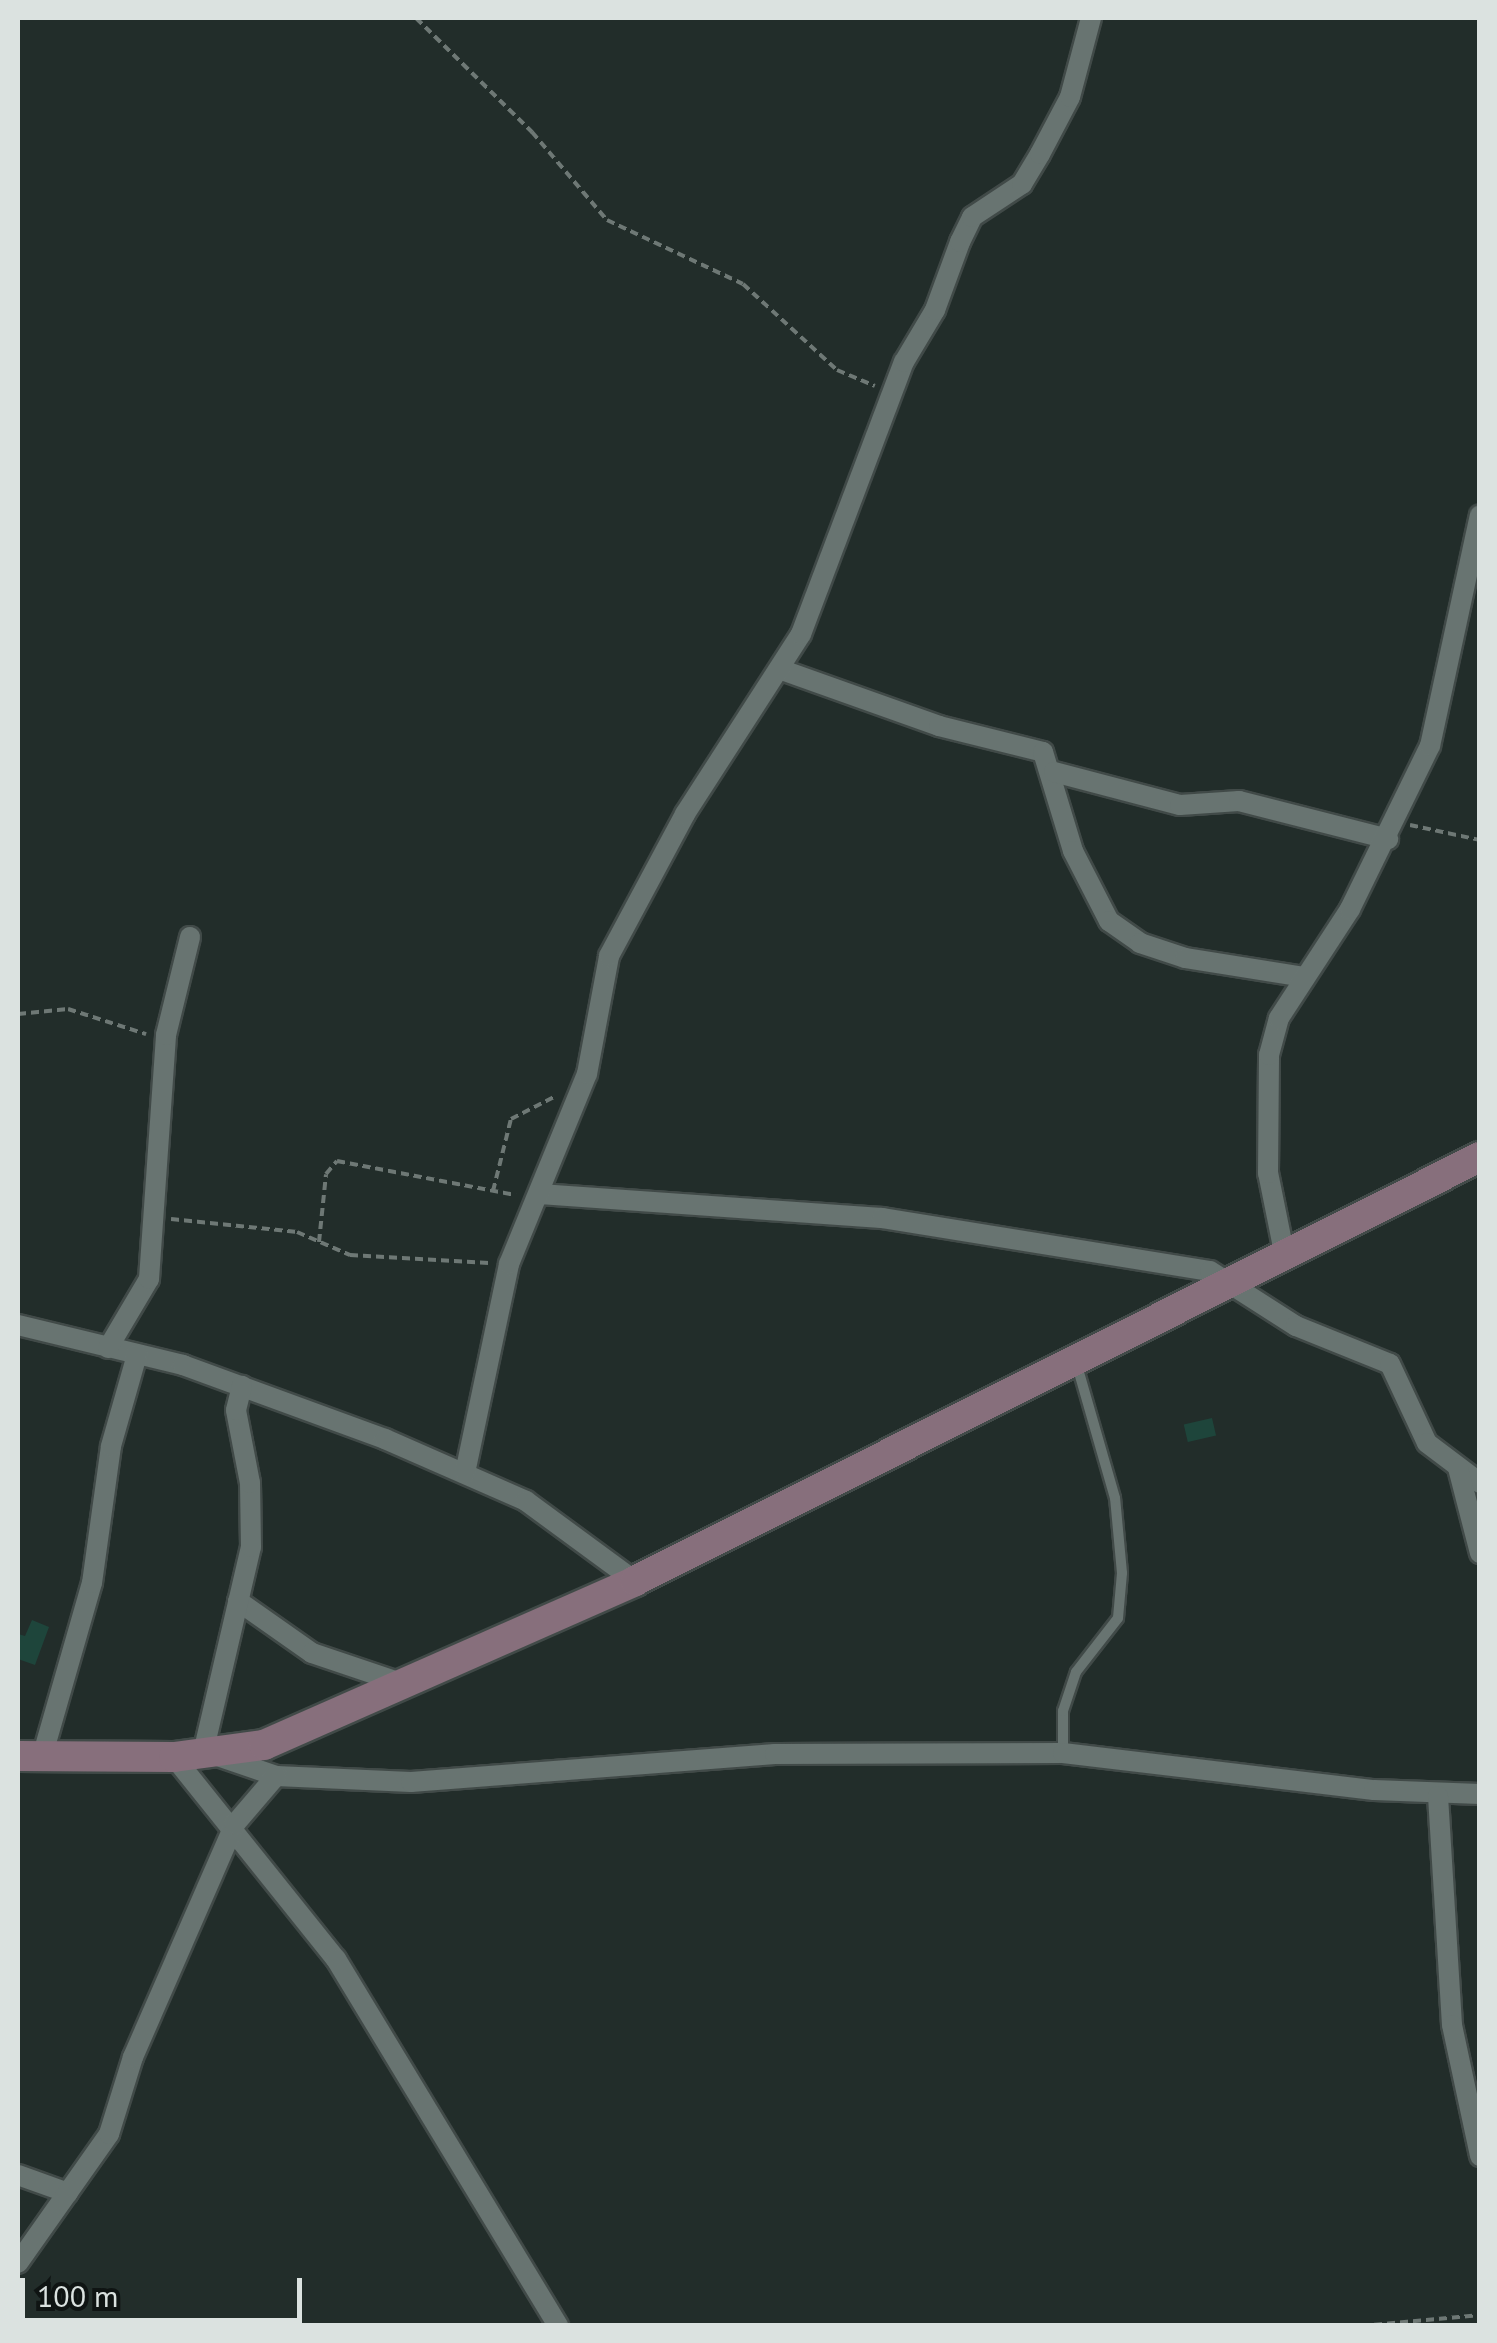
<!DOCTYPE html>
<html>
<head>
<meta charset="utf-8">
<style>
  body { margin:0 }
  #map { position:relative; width:1497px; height:2343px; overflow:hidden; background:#222d2a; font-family:"PT Sans",sans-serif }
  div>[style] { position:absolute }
  .building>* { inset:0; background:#1e453b; transform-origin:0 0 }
  .path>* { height:4px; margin-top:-2px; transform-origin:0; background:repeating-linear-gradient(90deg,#6e7875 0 8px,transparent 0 13px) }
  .roads { filter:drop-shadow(2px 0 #414a48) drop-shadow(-2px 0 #414a48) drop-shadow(0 2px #414a48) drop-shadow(0 -2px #414a48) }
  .lane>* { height:10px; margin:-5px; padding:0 5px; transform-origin:5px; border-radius:5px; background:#687471 }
  .street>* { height:20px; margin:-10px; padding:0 10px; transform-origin:10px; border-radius:10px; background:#687471 }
  .secondary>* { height:30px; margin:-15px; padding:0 15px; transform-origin:15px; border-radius:15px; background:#876f7c }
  span { translate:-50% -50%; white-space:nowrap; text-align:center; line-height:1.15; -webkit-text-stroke:10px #0f1413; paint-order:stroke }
  .frame { position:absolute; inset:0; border:20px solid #dbe2e0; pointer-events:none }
  .scale { position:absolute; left:20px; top:2278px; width:282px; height:45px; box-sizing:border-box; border:5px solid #dbe2e0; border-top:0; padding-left:12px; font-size:30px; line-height:35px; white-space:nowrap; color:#dbe2e0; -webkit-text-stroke:8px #0f1413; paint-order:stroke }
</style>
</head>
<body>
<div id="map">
  <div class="building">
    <div style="left:1212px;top:1418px;width:18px;height:29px;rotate:77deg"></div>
    <div style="clip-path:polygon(32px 1620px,49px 1627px,35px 1665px,18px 1659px,18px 1634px,25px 1636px)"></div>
  </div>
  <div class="path">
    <div style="left:416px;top:18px;width:163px;rotate:44.5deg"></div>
    <div style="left:532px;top:132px;width:116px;rotate:49.6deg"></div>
    <div style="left:607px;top:220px;width:150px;rotate:25.2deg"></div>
    <div style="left:743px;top:284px;width:127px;rotate:42.5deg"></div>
    <div style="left:837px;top:370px;width:41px;rotate:22.8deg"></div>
    <div style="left:1410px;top:825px;width:72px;rotate:12.1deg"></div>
    <div style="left:18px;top:1014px;width:50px;rotate:-5.7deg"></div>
    <div style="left:68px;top:1009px;width:82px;rotate:17.8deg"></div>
    <div style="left:493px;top:1191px;width:74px;rotate:-76deg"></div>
    <div style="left:511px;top:1119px;width:51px;rotate:-27.1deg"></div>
    <div style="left:171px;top:1219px;width:127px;rotate:5.9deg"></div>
    <div style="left:297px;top:1232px;width:58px;rotate:23.5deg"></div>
    <div style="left:350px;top:1255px;width:139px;rotate:3.3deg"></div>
    <div style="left:319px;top:1242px;width:68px;rotate:-84.1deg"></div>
    <div style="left:326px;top:1174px;width:17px;rotate:-50deg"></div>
    <div style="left:337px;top:1161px;width:182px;rotate:10.8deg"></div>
    <div style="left:1361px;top:2326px;width:120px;rotate:-5.3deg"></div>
  </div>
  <div class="roads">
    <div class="lane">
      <div style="left:1063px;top:1752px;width:41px;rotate:-90deg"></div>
      <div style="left:1063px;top:1711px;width:41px;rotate:-71.6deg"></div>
      <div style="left:1076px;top:1672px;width:68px;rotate:-52.1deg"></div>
      <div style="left:1118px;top:1618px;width:45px;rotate:-84.9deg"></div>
      <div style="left:1122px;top:1573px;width:75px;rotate:-95.3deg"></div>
      <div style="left:1115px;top:1498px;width:141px;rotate:-106deg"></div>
    </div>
    <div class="street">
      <div style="left:782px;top:670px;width:167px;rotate:19.6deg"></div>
      <div style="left:939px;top:726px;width:107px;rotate:14deg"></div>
      <div style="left:1043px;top:752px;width:103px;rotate:73.1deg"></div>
      <div style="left:1073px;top:851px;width:79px;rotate:62.8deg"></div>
      <div style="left:1109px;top:921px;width:38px;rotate:35deg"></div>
      <div style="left:1140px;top:943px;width:47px;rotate:18.4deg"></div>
      <div style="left:1185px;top:958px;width:121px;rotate:9.1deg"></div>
      <div style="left:1054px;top:772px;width:130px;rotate:14.7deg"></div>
      <div style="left:1180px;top:805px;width:59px;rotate:-3.9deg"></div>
      <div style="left:1239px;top:801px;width:154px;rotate:14.3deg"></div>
      <div style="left:539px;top:1194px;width:344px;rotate:4deg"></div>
      <div style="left:882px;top:1218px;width:332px;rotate:9.2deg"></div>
      <div style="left:1210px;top:1271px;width:102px;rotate:32.6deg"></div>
      <div style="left:1296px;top:1326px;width:101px;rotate:22deg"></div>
      <div style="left:1390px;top:1364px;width:87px;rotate:64.9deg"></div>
      <div style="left:1427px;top:1443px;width:66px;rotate:37deg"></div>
      <div style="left:1284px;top:1252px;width:81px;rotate:-101.4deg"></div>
      <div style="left:1268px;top:1173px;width:118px;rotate:-89.5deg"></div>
      <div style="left:1269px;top:1055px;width:38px;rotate:-75deg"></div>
      <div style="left:1279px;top:1018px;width:130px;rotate:-56.9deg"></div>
      <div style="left:1350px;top:909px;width:182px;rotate:-63.9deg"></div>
      <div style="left:1430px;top:746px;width:236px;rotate:-77.8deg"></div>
      <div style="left:18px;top:1325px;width:170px;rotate:13.6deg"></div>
      <div style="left:183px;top:1365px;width:215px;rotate:20.1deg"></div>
      <div style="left:385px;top:1439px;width:154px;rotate:23.7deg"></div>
      <div style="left:526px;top:1501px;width:135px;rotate:36.3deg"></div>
      <div style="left:108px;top:1348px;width:80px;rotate:-59.3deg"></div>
      <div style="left:149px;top:1279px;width:245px;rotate:-86deg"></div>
      <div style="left:166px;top:1035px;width:101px;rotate:-76.2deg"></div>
      <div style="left:1458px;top:1468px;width:88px;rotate:75.5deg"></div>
      <div style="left:465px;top:1473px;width:214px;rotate:-78.1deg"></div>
      <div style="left:509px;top:1264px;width:205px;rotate:-67.7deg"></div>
      <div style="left:587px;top:1074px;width:120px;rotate:-79.4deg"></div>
      <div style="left:609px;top:956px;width:161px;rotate:-61.8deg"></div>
      <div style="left:685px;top:814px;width:214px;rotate:-57.2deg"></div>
      <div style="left:801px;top:634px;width:291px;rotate:-69.3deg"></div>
      <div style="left:904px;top:362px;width:61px;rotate:-59.2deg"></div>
      <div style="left:935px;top:310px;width:72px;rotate:-69.8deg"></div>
      <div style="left:960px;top:242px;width:28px;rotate:-64deg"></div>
      <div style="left:972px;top:217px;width:60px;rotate:-33.4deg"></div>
      <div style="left:1022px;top:184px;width:35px;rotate:-59deg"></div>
      <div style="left:1040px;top:154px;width:64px;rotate:-62.2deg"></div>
      <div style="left:1070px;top:97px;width:82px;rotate:-75.1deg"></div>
      <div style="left:238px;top:1601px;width:90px;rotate:35.1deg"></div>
      <div style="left:312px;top:1653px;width:97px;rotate:18.6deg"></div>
      <div style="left:203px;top:1753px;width:212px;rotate:-76.9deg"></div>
      <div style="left:251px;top:1547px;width:64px;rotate:-90.9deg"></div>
      <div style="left:250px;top:1483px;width:74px;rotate:-100.9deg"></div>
      <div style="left:236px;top:1410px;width:25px;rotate:-76deg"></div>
      <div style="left:209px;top:1753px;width:71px;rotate:18.9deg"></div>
      <div style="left:276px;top:1776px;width:135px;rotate:2.5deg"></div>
      <div style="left:411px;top:1782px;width:365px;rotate:-4.4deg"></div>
      <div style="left:775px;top:1754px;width:288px;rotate:-0.2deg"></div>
      <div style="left:1063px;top:1753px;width:313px;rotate:6.8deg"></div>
      <div style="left:1374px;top:1790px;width:106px;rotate:2.2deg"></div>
      <div style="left:42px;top:1757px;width:181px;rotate:-74deg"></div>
      <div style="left:92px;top:1583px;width:138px;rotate:-82.1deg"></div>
      <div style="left:111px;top:1446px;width:95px;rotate:-74.1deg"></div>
      <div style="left:174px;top:1757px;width:259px;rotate:51.3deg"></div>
      <div style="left:336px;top:1959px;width:429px;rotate:58.8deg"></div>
      <div style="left:1438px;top:1796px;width:229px;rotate:86.5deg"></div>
      <div style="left:1452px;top:2025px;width:134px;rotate:77.9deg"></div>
      <div style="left:18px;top:2175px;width:53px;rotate:19.8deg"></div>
      <div style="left:18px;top:2263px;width:158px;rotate:-54.8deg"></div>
      <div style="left:109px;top:2134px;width:81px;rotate:-72.7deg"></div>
      <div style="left:133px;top:2057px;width:254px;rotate:-66.4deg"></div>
      <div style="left:235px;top:1824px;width:63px;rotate:-49.5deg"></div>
    </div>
    <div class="secondary">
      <div style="left:18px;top:1756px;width:156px;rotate:0.4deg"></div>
      <div style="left:174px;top:1757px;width:91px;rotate:-7.6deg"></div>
      <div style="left:264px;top:1745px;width:406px;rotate:-23.8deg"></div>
      <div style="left:635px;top:1581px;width:945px;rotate:-26.65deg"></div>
    </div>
  </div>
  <div class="frame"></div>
  <div class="scale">100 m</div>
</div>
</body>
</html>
